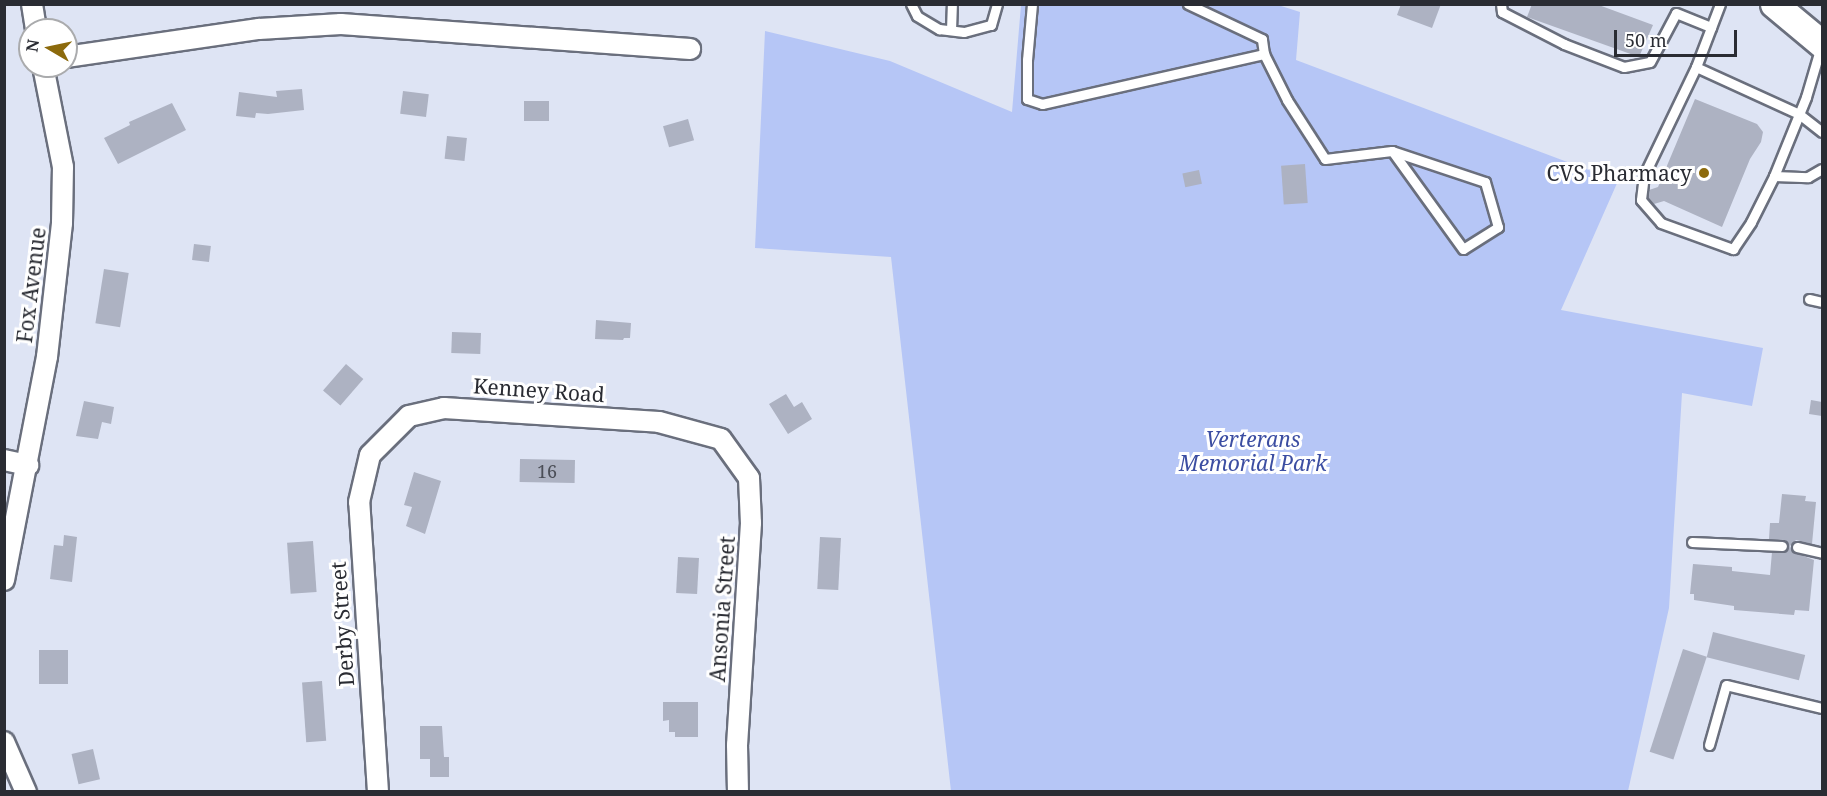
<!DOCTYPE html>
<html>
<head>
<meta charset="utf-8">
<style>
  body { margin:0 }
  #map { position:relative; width:1827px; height:796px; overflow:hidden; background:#dee4f4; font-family:"Noto Serif",serif }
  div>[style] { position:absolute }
  .green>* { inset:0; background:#b6c6f6 }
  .building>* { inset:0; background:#adb2c2; transform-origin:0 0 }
  .roads { filter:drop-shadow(2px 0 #6a6f7d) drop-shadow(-2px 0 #6a6f7d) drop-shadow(0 2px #6a6f7d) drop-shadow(0 -2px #6a6f7d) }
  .service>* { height:9px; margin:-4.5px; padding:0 4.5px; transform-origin:4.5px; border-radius:4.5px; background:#fff }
  .minor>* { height:20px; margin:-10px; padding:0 10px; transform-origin:10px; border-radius:10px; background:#fff }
  .secondary>* { height:27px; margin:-13.5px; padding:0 13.5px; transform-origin:13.5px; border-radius:13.5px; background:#fff }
  .dots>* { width:16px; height:16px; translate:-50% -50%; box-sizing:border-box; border:3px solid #fff; border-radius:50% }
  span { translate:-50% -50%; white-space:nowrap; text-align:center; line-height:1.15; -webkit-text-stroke:6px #fff; paint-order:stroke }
  .number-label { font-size:18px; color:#4b4e57 }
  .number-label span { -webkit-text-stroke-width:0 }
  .poi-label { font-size:21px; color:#2a2c33 }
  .right { translate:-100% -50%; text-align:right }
  .street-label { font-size:21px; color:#2a2c33 }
  .park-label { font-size:21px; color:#3c4ea2; font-style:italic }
  .frame { position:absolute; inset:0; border:6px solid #2a2c33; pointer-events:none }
  .north { position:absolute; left:18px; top:18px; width:60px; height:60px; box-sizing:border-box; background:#fff; border:2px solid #aaabad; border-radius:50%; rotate:279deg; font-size:16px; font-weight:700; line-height:24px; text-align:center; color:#2a2c33 }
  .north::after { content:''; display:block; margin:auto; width:21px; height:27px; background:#8c6a0c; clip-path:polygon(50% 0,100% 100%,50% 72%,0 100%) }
  .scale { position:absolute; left:1614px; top:30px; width:123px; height:27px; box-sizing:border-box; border:3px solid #2a2c33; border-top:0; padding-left:8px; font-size:18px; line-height:21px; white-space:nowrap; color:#2a2c33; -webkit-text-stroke:4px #fff; paint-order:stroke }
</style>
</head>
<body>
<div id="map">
  <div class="green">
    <div style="clip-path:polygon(1021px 5px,1278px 5px,1300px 12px,1296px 60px,1618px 181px,1561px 310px,1763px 348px,1752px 406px,1682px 393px,1669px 608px,1628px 791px,951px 791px,891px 257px,755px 248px,765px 31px,890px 61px,1012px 112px)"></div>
  </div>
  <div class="building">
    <div style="clip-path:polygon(1401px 4px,1441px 4px,1432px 28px,1397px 15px)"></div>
    <div style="clip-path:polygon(1532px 4px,1596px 4px,1653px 25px,1639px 57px,1527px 17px)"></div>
    <div style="clip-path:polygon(302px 89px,304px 110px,268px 114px,256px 113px,255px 118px,236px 116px,239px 92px,277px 97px,276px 91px)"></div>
    <div style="left:403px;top:91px;width:26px;height:23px;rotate:7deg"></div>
    <div style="clip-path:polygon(1695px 99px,1757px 124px,1763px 132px,1761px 142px,1750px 159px,1722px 227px,1664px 201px,1654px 204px,1648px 198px,1649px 190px,1658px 187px)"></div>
    <div style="left:524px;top:101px;width:25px;height:20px"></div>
    <div style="clip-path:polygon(172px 103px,186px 130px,118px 164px,104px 138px,130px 125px,129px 122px)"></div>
    <div style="left:688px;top:119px;width:22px;height:26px;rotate:74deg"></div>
    <div style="left:447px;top:136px;width:20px;height:23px;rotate:6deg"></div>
    <div style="left:1305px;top:164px;width:39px;height:24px;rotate:86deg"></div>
    <div style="left:1199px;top:170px;width:14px;height:17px;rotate:78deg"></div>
    <div style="left:194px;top:244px;width:17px;height:16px;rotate:7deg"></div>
    <div style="left:104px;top:269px;width:25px;height:55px;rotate:9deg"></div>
    <div style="clip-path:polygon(596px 320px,631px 323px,630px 338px,624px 338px,623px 340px,595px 339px)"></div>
    <div style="left:452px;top:332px;width:29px;height:21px;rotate:2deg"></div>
    <div style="left:346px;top:364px;width:23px;height:35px;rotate:41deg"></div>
    <div style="clip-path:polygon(786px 394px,794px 407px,802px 402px,812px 419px,788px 434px,769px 404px)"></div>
    <div style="clip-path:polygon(1811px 400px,1822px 402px,1822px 416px,1809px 414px)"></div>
    <div style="clip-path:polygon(84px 401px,114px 407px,111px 424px,102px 422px,98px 439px,76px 436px)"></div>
    <div style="left:520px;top:459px;width:55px;height:23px;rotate:1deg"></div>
    <div style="clip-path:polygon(414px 472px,441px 481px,425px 534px,406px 526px,412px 507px,404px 505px)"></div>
    <div style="clip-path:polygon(1782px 494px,1806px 496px,1805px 501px,1816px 502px,1812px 544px,1796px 540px,1790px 546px,1793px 552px,1814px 560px,1809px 611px,1795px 610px,1794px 615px,1734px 610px,1734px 606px,1694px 600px,1694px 594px,1690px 594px,1693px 564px,1732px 567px,1732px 571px,1770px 575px,1772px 552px,1785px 552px,1789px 547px,1785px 540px,1769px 539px,1770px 523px,1779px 523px)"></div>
    <div style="clip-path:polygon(64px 535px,77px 537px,72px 582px,50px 579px,54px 545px,63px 546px)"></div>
    <div style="left:820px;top:537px;width:21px;height:52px;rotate:3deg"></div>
    <div style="left:313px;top:541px;width:51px;height:26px;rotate:86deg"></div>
    <div style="left:678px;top:557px;width:21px;height:36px;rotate:3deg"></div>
    <div style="left:1713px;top:632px;width:95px;height:26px;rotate:14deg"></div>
    <div style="left:1683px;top:649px;width:25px;height:108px;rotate:18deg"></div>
    <div style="left:39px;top:650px;width:29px;height:34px"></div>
    <div style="left:322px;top:681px;width:60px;height:20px;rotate:86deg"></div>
    <div style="clip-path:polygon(663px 702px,698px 702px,698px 737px,675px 737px,675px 732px,669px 732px,669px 720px,663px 721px)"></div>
    <div style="clip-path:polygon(420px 726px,442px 726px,444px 757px,449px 757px,449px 777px,430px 777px,430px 759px,420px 759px)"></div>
    <div style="left:93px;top:749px;width:31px;height:22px;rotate:77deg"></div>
  </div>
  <div class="roads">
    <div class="service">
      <div style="left:911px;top:4px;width:13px;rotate:63deg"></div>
      <div style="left:917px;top:16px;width:26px;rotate:31deg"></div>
      <div style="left:939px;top:29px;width:25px;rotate:7deg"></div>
      <div style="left:964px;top:32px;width:28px;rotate:-15deg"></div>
      <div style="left:991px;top:25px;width:22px;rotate:-74deg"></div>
      <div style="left:1032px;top:4px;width:56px;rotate:95.1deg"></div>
      <div style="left:1027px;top:60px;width:39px;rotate:90deg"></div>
      <div style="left:1027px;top:99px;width:16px;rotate:18deg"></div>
      <div style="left:1042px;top:104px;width:228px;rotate:-12.7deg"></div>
      <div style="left:1264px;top:54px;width:15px;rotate:-98deg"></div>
      <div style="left:1262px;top:39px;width:82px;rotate:-154.7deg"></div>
      <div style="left:1501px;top:4px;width:8px;rotate:83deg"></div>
      <div style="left:1502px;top:12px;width:70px;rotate:27.3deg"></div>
      <div style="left:1564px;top:44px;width:64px;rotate:21deg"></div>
      <div style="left:1624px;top:67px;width:26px;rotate:-11deg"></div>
      <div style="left:1650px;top:62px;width:55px;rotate:-62deg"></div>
      <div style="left:1676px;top:13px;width:38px;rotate:22deg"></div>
      <div style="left:1720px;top:4px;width:67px;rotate:110.9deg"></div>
      <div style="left:1696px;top:67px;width:113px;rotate:24.5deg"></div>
      <div style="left:1799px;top:114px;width:29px;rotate:38deg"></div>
      <div style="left:951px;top:30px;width:26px;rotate:-88deg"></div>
      <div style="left:1264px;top:54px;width:51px;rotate:63.4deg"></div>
      <div style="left:1287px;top:100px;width:70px;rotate:57.2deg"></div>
      <div style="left:1325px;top:159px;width:67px;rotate:-6.8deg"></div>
      <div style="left:1392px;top:151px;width:98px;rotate:18.4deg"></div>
      <div style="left:1485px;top:182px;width:47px;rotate:73.9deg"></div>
      <div style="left:1498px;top:227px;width:41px;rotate:147.8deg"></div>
      <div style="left:1463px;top:249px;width:121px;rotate:-125.9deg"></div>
      <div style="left:1696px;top:67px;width:120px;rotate:115.7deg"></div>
      <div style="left:1644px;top:175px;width:25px;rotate:97deg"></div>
      <div style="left:1641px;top:200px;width:30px;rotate:49deg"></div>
      <div style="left:1661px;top:223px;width:77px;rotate:19.9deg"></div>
      <div style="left:1733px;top:249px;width:32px;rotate:-56deg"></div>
      <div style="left:1751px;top:222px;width:51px;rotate:-63.4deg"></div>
      <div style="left:1774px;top:176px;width:34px;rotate:2deg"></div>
      <div style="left:1808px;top:177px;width:16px;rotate:-30deg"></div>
      <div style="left:1774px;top:176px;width:85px;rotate:-67.9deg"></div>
      <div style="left:1806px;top:97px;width:53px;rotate:-73.6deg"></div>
      <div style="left:1809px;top:299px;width:13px;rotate:13deg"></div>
      <div style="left:1692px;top:542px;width:90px;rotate:2.5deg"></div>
      <div style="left:1797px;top:547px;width:26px;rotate:13deg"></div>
      <div style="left:1709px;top:745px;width:62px;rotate:-74.2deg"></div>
      <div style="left:1726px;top:685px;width:99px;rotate:13.5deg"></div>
    </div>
    <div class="minor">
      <div style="left:32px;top:4px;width:26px;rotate:81deg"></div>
      <div style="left:66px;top:57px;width:195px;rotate:-8.3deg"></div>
      <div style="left:259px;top:29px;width:82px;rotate:-3.5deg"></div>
      <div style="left:341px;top:24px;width:350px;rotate:4.1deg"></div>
      <div style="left:4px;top:460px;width:25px;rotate:12deg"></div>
      <div style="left:4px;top:580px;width:227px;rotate:-79.1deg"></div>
      <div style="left:47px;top:357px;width:135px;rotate:-83.6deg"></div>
      <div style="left:62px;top:223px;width:56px;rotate:-89deg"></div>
      <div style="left:63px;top:167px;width:103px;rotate:-101.2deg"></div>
      <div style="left:4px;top:742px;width:55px;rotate:66.3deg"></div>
      <div style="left:378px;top:792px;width:291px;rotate:-93.7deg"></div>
      <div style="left:359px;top:502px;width:48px;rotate:-76.8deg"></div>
      <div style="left:370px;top:455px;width:55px;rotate:-45deg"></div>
      <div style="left:409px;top:416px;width:36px;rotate:-13deg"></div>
      <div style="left:444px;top:408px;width:215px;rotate:3.7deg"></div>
      <div style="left:659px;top:422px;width:64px;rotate:15.3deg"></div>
      <div style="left:721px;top:439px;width:48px;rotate:54.3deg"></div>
      <div style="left:749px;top:478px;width:45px;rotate:87.5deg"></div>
      <div style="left:751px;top:523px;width:222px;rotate:93.6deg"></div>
      <div style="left:737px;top:745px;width:47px;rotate:88.8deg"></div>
    </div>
    <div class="secondary">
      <div style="left:1774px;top:4px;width:62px;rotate:39.8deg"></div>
    </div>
  </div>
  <div class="dots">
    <div style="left:1704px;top:173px;background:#8c6a0c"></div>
  </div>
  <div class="number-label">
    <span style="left:547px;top:471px">16</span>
  </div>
  <div class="poi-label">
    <span class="right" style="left:1692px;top:173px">CVS Pharmacy</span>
  </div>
  <div class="street-label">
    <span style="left:31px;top:285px;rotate:-83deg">Fox Avenue</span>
    <span style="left:539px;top:390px;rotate:4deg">Kenney Road</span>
    <span style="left:722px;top:609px;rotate:-86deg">Ansonia Street</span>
    <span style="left:342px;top:624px;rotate:-94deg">Derby Street</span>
  </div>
  <div class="park-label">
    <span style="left:1253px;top:451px">Verterans<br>Memorial Park</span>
  </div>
  <div class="frame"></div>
  <div class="north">N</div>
  <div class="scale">50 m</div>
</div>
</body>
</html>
